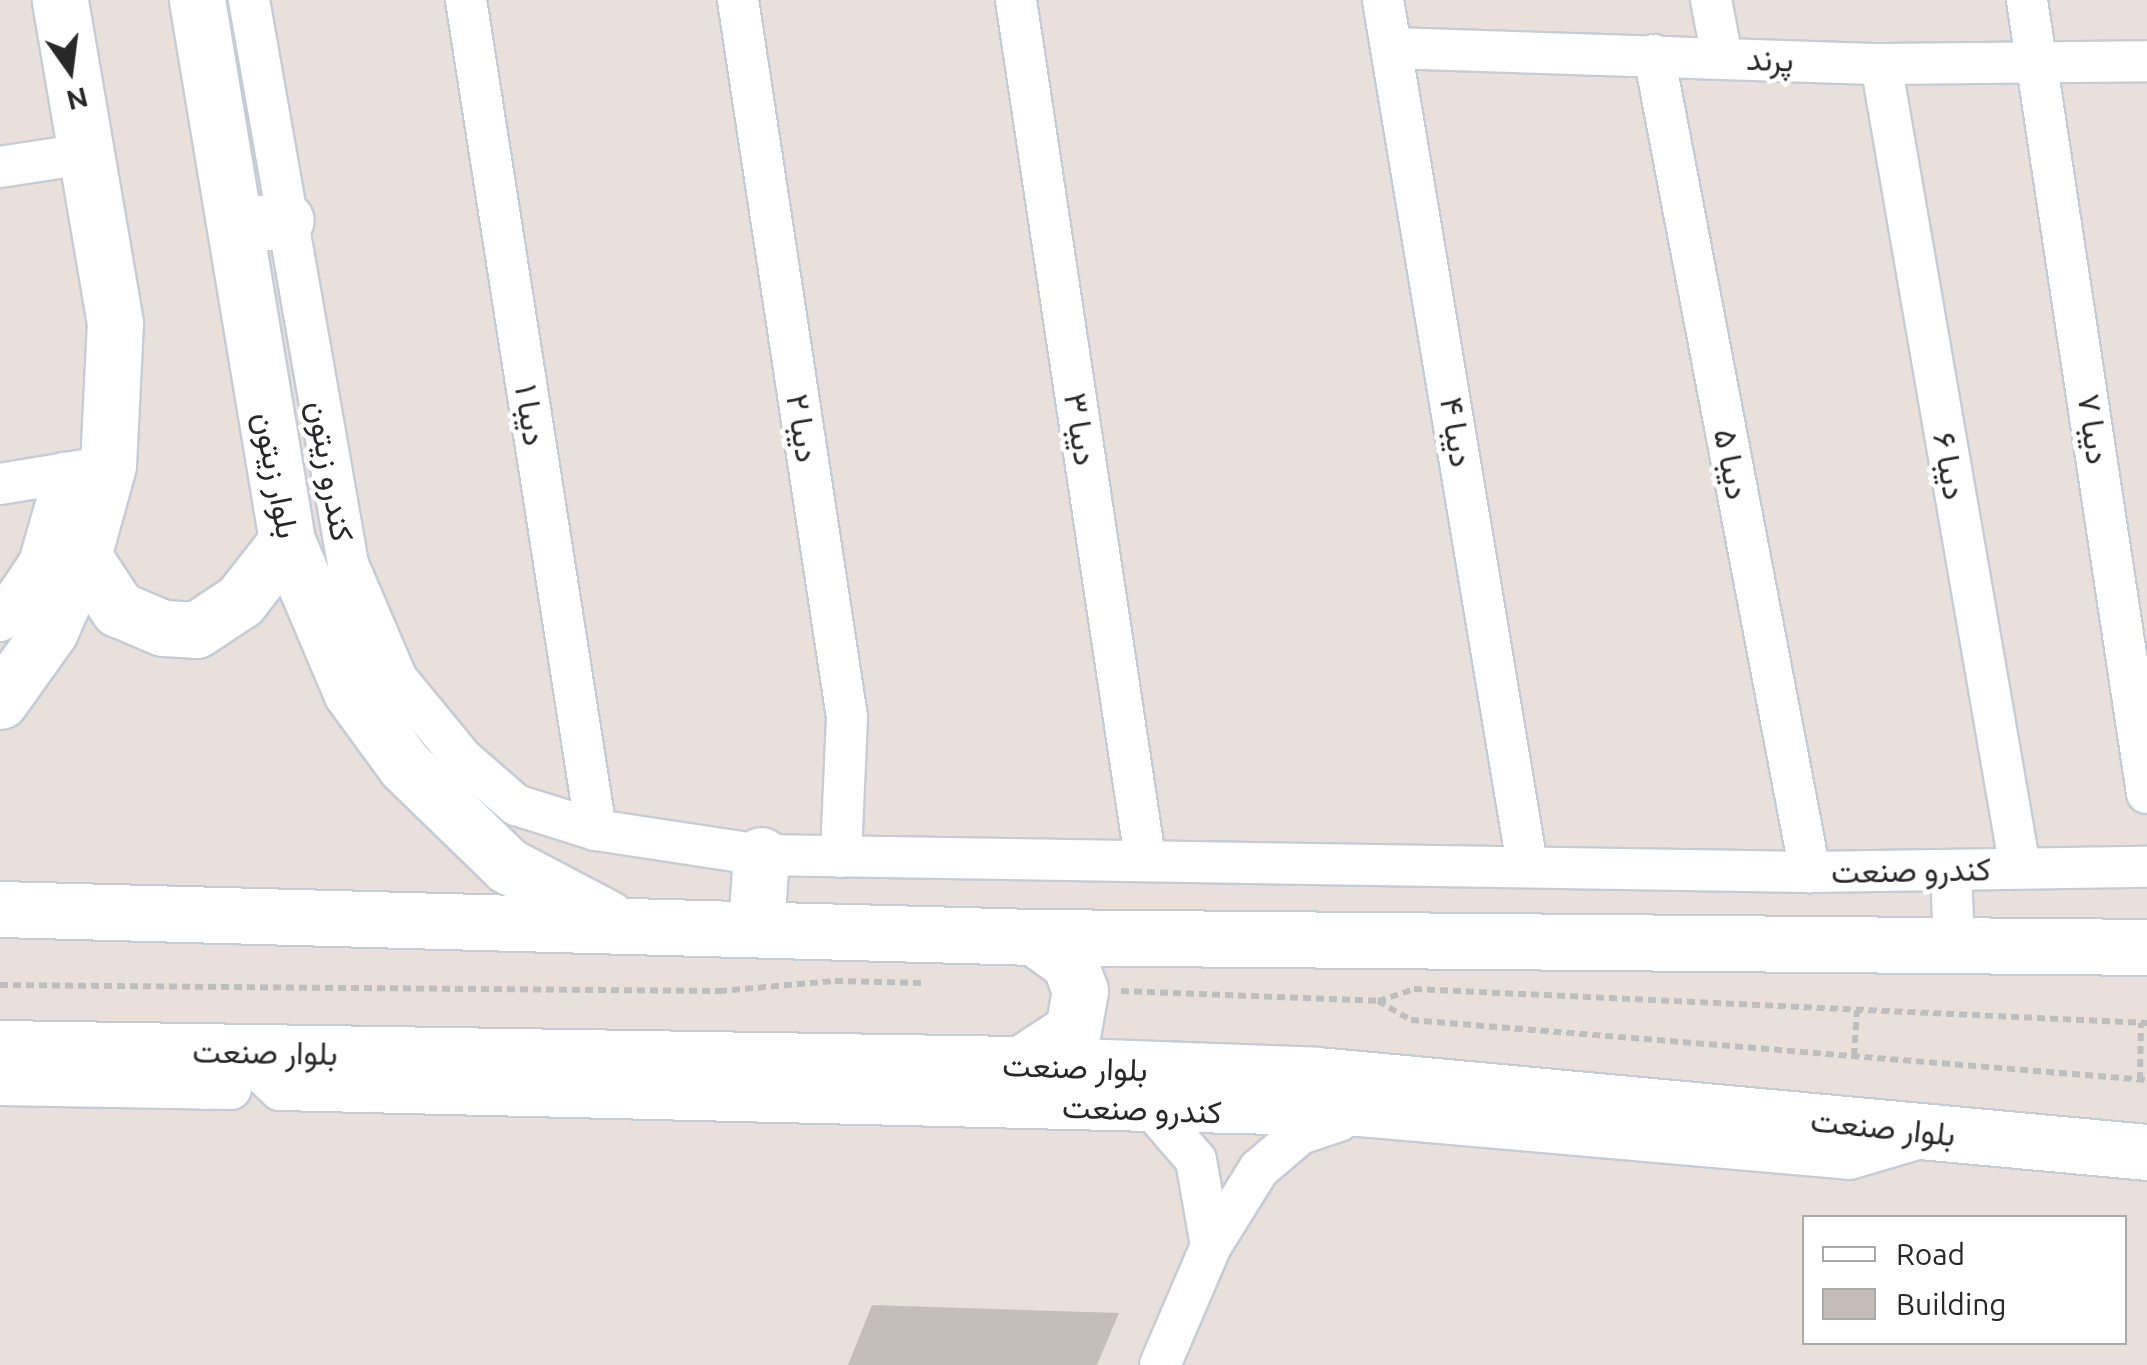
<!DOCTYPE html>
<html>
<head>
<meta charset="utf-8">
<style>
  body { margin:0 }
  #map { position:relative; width:2147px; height:1365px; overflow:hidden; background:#eae0db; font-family:Ubuntu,Vazirmatn,sans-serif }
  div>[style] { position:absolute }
  .building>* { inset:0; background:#c5bdba }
  .path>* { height:6px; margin-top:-3px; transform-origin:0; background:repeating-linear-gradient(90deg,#bebebe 0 8px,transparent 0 13px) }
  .roads { filter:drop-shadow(2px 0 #c6ccd5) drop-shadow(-2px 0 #c6ccd5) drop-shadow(0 2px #c6ccd5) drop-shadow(0 -2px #c6ccd5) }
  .minor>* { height:40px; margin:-20px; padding:0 20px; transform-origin:20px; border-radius:20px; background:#fff }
  .secondary>* { height:55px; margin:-27.5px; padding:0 27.5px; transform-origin:27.5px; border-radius:27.5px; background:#fff }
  span { translate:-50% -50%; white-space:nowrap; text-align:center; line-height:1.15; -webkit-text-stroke:9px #fff; paint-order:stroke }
  .street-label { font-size:32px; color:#282828 }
  .legend { position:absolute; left:1802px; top:1215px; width:325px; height:130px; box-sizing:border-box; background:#fff; border:2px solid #a9a9a9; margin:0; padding:12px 18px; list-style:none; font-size:30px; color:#282828 }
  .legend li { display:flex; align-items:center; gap:20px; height:50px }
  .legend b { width:50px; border:2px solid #a9a9a9 }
  .north { position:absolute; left:20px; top:20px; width:100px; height:100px; -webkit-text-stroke:8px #fff; paint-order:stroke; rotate:166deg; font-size:28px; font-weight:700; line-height:40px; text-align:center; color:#282828 }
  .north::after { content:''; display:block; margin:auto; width:35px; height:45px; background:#282828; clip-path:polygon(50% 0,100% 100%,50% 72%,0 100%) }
</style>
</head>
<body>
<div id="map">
  <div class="building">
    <div style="clip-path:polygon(872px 1305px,1119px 1313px,1097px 1365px,848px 1365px)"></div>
  </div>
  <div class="path">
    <div style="left:0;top:985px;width:719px;rotate:0.48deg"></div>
    <div style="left:719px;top:991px;width:116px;rotate:-4.9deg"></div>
    <div style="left:835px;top:981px;width:88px;rotate:1.3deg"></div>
    <div style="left:1121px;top:991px;width:257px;rotate:2.2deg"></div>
    <div style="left:1378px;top:1001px;width:38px;rotate:30deg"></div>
    <div style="left:1411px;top:1020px;width:738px;rotate:4.66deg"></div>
    <div style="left:1378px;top:1001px;width:38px;rotate:-18deg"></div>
    <div style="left:1414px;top:989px;width:734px;rotate:2.66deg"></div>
    <div style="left:1854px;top:1056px;width:46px;rotate:-86.3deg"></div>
    <div style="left:2140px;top:1080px;width:57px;rotate:-89deg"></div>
  </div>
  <div class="roads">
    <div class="minor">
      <div style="left:249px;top:0;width:573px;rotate:80.04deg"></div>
      <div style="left:348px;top:564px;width:125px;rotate:66.9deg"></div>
      <div style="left:397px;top:679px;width:102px;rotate:50.6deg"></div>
      <div style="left:462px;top:758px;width:72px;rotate:41deg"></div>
      <div style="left:516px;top:805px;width:84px;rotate:17.4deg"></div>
      <div style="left:596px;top:830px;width:167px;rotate:8.6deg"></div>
      <div style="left:761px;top:855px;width:1049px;rotate:0.93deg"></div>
      <div style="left:1810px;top:872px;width:337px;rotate:-0.9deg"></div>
      <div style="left:466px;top:0;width:840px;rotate:81.1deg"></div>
      <div style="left:738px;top:0;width:725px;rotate:81.36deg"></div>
      <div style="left:847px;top:717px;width:140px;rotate:92.5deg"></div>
      <div style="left:1016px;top:0;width:868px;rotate:81.45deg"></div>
      <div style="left:1383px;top:0;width:876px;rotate:80.54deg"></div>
      <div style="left:1711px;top:0;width:58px;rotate:79.1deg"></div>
      <div style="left:2027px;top:0;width:802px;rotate:81.4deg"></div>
      <div style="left:1392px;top:48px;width:489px;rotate:1.9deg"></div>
      <div style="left:1881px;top:64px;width:266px;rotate:-0.6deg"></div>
      <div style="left:1654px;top:55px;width:832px;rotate:79.19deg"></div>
      <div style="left:1881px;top:64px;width:816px;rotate:80.19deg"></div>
      <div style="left:0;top:167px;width:86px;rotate:-8.7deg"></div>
      <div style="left:0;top:484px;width:86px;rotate:-9.4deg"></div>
      <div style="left:0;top:621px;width:70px;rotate:-56.1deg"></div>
      <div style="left:39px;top:563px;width:94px;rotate:-73.9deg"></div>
      <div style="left:1951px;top:871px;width:74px;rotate:87.7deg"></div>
      <div style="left:0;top:1085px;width:231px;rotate:1deg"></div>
      <div style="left:206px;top:1089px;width:50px;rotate:-48.3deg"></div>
      <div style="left:239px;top:1052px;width:56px;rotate:42.8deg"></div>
      <div style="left:280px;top:1090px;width:1081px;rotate:1.38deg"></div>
      <div style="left:1361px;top:1116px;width:490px;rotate:5deg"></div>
      <div style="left:1849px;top:1159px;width:74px;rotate:-16.5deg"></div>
      <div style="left:1152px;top:1109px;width:67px;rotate:49.2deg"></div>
      <div style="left:1196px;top:1160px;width:87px;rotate:80.1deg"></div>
      <div style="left:1160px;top:1365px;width:129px;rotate:-66.8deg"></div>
      <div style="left:1211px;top:1246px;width:91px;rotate:-58.1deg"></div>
      <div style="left:1259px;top:1169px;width:54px;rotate:-40.5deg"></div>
      <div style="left:1300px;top:1134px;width:41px;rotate:-18.4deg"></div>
    </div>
    <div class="secondary">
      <div style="left:197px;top:0;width:548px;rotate:80.55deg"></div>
      <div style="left:287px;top:541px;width:164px;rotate:67deg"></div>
      <div style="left:351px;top:692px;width:92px;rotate:53.9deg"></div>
      <div style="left:405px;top:766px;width:144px;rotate:44.2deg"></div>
      <div style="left:508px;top:866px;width:112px;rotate:27.7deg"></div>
      <div style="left:235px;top:226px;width:51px;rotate:-6.7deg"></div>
      <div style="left:83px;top:556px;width:64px;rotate:56.6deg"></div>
      <div style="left:118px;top:609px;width:49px;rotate:22.9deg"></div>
      <div style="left:163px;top:628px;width:33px;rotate:3deg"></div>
      <div style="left:196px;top:630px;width:53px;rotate:-33.4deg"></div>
      <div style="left:240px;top:601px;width:76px;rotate:-51.9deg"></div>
      <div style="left:0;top:701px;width:86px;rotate:-54.5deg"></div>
      <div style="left:50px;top:631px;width:82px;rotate:-66.3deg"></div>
      <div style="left:83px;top:556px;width:94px;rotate:-74.6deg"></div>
      <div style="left:108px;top:465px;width:142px;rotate:-87.2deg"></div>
      <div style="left:115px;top:323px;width:328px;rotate:-99.7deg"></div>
      <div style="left:0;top:909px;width:1034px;rotate:1.55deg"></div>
      <div style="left:1034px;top:937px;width:1113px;rotate:0.51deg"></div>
      <div style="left:756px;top:928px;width:73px;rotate:-86.1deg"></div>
      <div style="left:0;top:1048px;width:1021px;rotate:0.9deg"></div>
      <div style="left:1021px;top:1064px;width:296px;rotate:2.1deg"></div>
      <div style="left:1317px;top:1075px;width:834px;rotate:5.3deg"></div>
      <div style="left:1021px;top:1064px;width:62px;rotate:-33.2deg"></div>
      <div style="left:1073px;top:1030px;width:40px;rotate:-80deg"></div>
      <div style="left:1080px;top:991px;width:30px;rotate:-110deg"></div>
      <div style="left:1070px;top:963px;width:44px;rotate:-144.2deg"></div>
    </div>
  </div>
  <div class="street-label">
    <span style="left:1770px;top:59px;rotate:2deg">پرند</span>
    <span style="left:531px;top:415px;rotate:81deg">دیبا ۱</span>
    <span style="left:803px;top:428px;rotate:81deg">دیبا ۲</span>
    <span style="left:1081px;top:429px;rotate:81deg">دیبا ۳</span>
    <span style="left:2094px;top:429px;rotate:82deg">دیبا ۷</span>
    <span style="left:1457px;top:432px;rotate:81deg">دیبا ۴</span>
    <span style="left:1732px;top:464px;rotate:79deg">دیبا ۵</span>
    <span style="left:1950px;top:466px;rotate:80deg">دیبا ۶</span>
    <span style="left:331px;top:471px;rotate:80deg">کندرو زیتون</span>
    <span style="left:277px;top:475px;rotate:79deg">بلوار زیتون</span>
    <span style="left:1911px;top:870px;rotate:-1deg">کندرو صنعت</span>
    <span style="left:265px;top:1052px;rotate:1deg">بلوار صنعت</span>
    <span style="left:1075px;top:1067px;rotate:2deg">بلوار صنعت</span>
    <span style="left:1142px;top:1109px;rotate:2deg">کندرو صنعت</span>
    <span style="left:1883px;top:1127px;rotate:6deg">بلوار صنعت</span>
  </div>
  <ul class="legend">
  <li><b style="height:12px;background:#fff"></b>Road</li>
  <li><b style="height:28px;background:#c5bdba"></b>Building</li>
  </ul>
  <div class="north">N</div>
</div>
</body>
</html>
